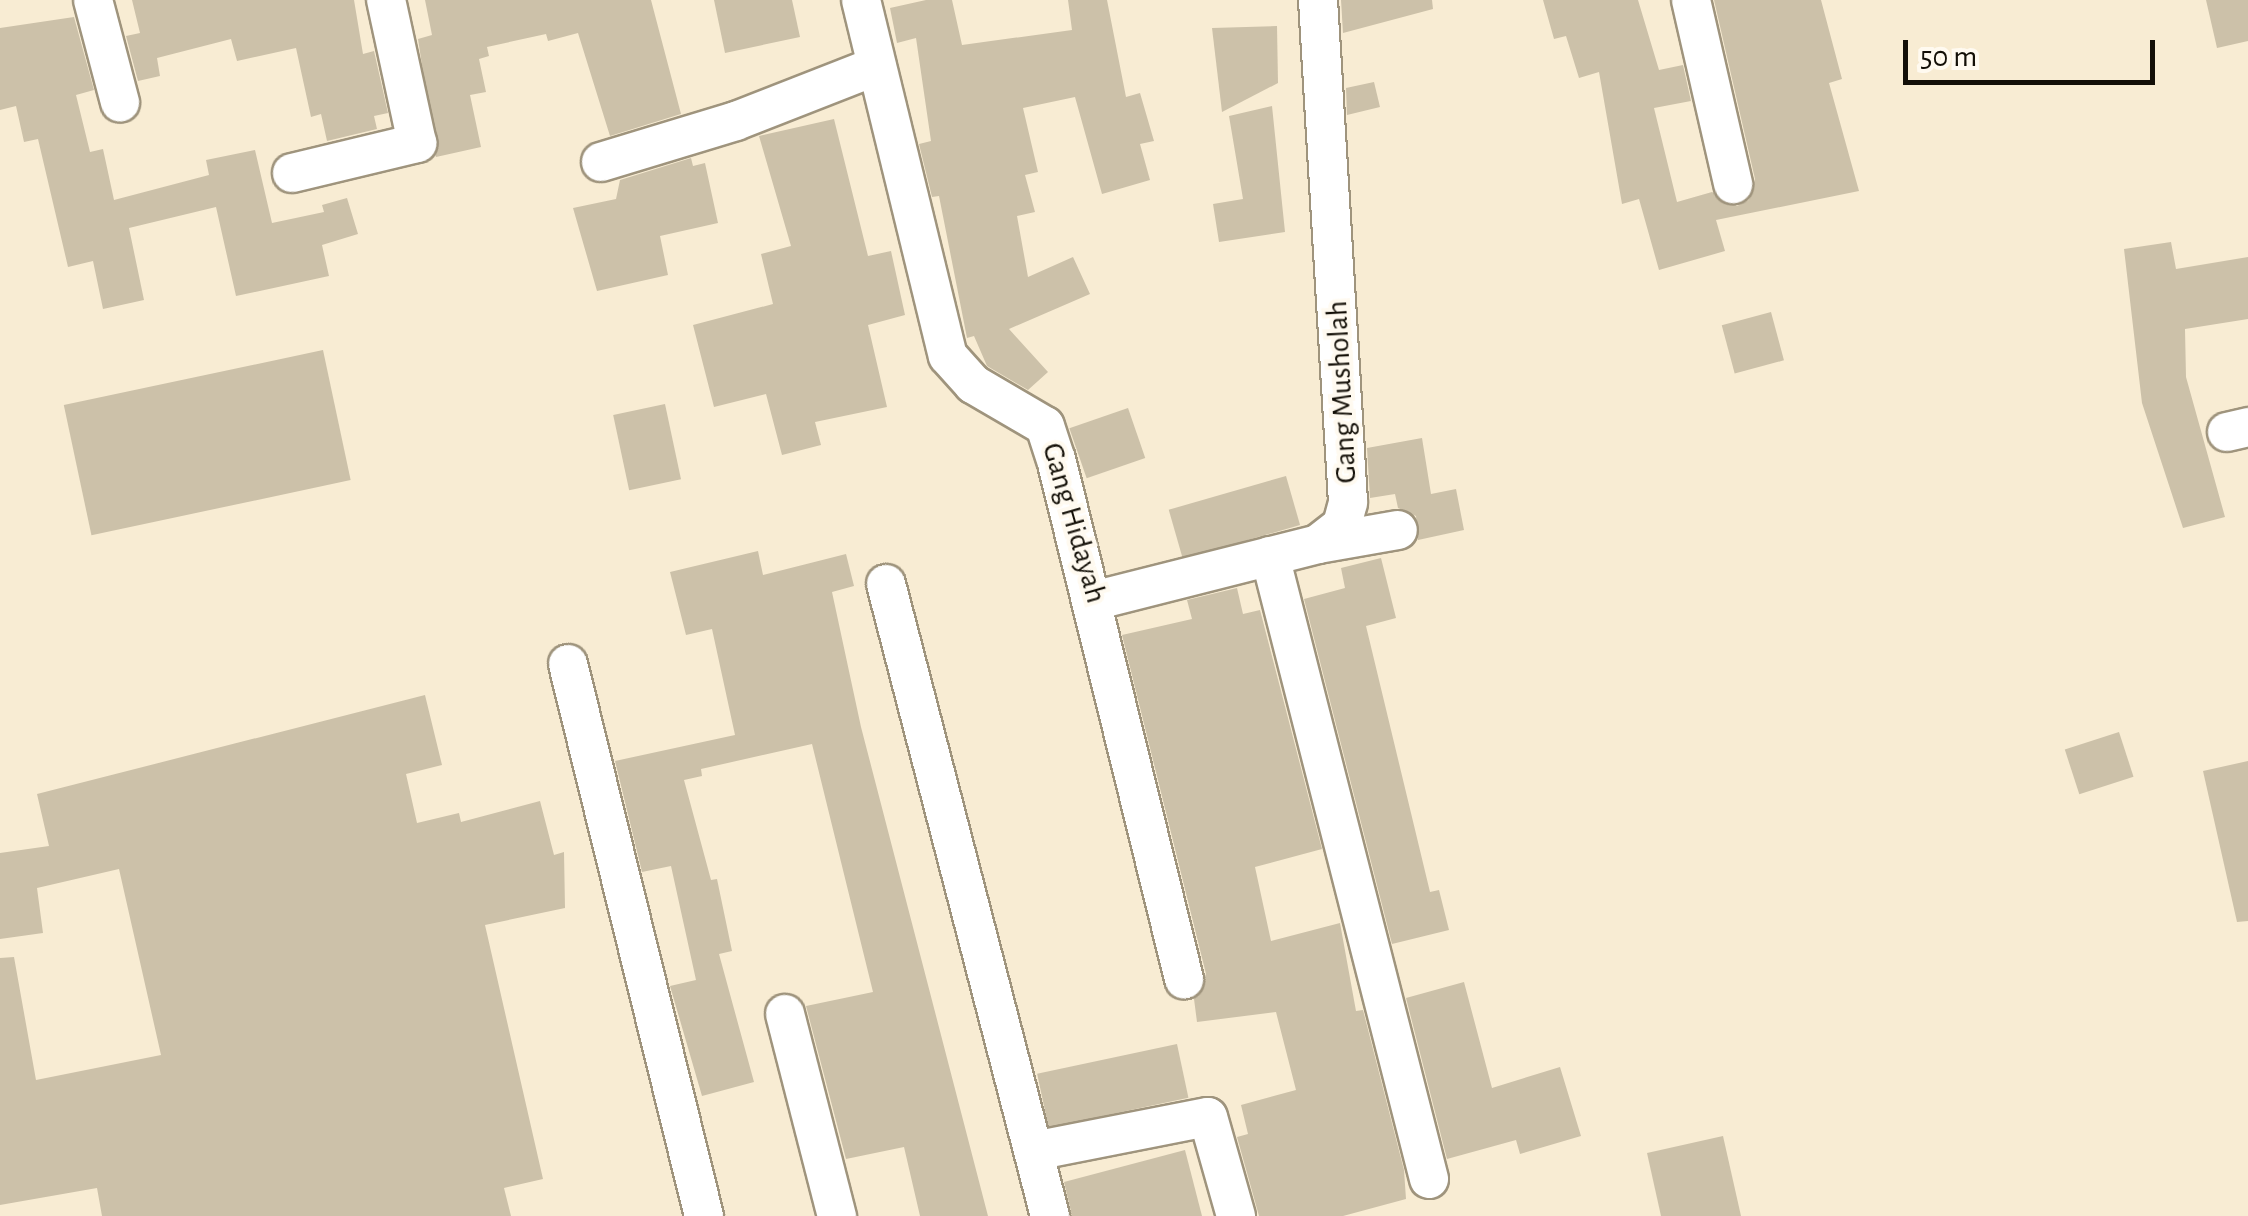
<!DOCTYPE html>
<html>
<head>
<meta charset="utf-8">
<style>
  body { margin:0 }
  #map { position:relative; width:2248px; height:1216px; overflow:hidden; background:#f8ecd3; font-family:"Alegreya Sans",sans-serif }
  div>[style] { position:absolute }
  .building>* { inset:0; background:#ccc1a9; transform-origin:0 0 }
  .roads { filter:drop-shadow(2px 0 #9f947d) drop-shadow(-2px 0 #9f947d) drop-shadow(0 2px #9f947d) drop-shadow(0 -2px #9f947d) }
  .minor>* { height:38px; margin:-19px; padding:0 19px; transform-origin:19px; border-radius:19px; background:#fff }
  span { translate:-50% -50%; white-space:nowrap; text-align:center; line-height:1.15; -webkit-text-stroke:8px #fffaf0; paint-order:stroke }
  .street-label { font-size:30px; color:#130f07 }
  .scale { position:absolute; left:1903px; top:40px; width:252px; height:45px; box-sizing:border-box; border:5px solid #130f07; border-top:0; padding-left:12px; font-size:30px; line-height:35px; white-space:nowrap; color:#130f07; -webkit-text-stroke:8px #fffaf0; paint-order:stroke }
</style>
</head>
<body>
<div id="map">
  <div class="building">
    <div style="clip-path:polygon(132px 0,354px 0,363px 54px,374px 51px,388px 113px,374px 116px,377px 129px,327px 141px,321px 114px,311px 117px,296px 48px,237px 61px,231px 39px,157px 58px,160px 76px,138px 81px,126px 36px,140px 33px)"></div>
    <div style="clip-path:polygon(425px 0,651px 0,681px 114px,610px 136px,578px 33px,548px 41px,546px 34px,487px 47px,489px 56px,479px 59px,486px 92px,470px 95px,481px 147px,436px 157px,418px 39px,432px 35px)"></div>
    <div style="clip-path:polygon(714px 0,792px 0,800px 37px,725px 53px)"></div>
    <div style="clip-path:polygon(926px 0,952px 0,962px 45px,1072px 30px,1068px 0,1107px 0,1126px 97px,1140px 93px,1154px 141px,1140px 144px,1150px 180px,1102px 194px,1075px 97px,1023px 108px,1038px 172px,1025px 175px,1035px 212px,1017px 216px,1028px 277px,1073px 257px,1090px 294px,1009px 329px,1048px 372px,1028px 390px,987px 366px,974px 336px,967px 338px,939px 196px,932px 197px,919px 144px,931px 141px,916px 38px,897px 43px,890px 8px)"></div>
    <div style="clip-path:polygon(1341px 0,1432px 0,1433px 9px,1343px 33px)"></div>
    <div style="clip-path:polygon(1543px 0,1638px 0,1659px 70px,1683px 65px,1691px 101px,1654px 108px,1677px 202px,1712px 192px,1737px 206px,1749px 200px,1755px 179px,1714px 0,1821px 0,1842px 79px,1829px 83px,1859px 191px,1716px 220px,1725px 251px,1659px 270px,1639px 199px,1622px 204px,1599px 72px,1579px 78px,1566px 36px,1554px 39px)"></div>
    <div style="clip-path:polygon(2206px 0,2248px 0,2248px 41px,2217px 48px)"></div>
    <div style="clip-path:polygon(74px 17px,94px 90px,76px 95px,90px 152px,103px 149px,114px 200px,209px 175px,206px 160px,255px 150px,272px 223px,324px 212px,322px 205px,347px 198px,358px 234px,322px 245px,329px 276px,236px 296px,216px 207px,129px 228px,144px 300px,103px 309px,93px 261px,68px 267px,38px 139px,24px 142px,16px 106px,0 110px,0 28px)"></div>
    <div style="clip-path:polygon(1277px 26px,1278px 83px,1222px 112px,1212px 28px)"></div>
    <div style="clip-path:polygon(1374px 82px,1380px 107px,1347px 115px,1346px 88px)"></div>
    <div style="clip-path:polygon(1272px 106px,1285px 232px,1219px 242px,1213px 204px,1243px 199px,1229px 116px)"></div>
    <div style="clip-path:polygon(834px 119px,868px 256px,891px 251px,905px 315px,868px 325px,887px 407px,815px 422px,821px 445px,782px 455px,766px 394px,714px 407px,693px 325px,773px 304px,761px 254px,791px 246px,759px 136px)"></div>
    <div style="clip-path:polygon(691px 158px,693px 166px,705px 163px,718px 223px,660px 236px,668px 275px,597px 291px,573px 208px,616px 199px,620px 180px)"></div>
    <div style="clip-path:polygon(2171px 242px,2176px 269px,2248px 257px,2248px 319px,2185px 329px,2186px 377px,2225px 517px,2183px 528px,2142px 403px,2124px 249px)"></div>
    <div style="left:1771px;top:312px;width:50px;height:51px;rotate:75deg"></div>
    <div style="left:323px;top:350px;width:133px;height:265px;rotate:78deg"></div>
    <div style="left:665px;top:404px;width:77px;height:53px;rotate:78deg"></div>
    <div style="left:1128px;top:408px;width:53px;height:62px;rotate:71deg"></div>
    <div style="clip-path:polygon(1422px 438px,1431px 494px,1456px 489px,1464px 530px,1418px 540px,1416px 516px,1398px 508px,1395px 494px,1370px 498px,1367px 448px)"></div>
    <div style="left:1286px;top:476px;width:51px;height:122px;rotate:74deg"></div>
    <div style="clip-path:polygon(758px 551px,763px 575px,846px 554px,854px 586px,832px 592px,861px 727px,988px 1216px,920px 1216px,904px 1147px,846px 1159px,806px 1006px,873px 992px,812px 744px,701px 769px,702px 776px,684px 780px,711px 880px,717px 879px,732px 951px,719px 954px,754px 1082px,702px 1096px,670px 986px,696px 980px,671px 866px,642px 872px,615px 761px,735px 735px,712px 629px,686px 635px,670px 572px)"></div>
    <div style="clip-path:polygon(1381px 558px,1396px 618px,1366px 626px,1430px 892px,1439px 890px,1449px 930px,1392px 944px,1304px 599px,1345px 588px,1341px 568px)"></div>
    <div style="clip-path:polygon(1237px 588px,1243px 614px,1260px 610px,1322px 849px,1255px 867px,1271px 941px,1340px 923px,1356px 1011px,1363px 1010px,1404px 1170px,1406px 1199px,1343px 1216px,1259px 1216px,1237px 1137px,1248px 1134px,1241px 1105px,1296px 1090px,1276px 1012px,1197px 1022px,1194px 999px,1206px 974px,1122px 635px,1192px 619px,1187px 600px)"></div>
    <div style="clip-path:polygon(425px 695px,442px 765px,406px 774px,417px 823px,459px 813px,461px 822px,540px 801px,554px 855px,564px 852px,565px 908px,485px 925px,543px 1179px,504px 1188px,511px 1216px,102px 1216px,97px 1188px,0 1205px,0 958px,14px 957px,36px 1080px,161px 1055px,119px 869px,37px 888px,43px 933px,0 939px,0 853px,49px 846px,37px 794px)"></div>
    <div style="left:2119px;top:732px;width:47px;height:57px;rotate:72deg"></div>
    <div style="clip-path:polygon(2248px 761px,2248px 921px,2237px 922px,2203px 771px)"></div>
    <div style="clip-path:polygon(1464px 982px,1492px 1088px,1560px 1067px,1581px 1136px,1520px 1154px,1516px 1140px,1447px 1159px,1406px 998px)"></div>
    <div style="left:1177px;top:1044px;width:55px;height:143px;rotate:78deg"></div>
    <div style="clip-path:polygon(1723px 1136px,1741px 1216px,1661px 1216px,1647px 1153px)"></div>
    <div style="clip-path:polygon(1185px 1150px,1202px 1216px,1072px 1216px,1064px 1182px)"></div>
  </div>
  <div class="roads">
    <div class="minor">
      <div style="left:93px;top:0;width:106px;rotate:75.2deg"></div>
      <div style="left:861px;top:0;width:366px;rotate:76.3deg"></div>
      <div style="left:948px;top:356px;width:38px;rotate:48deg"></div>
      <div style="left:973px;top:384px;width:83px;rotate:30.3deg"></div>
      <div style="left:1045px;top:426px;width:35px;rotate:72deg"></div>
      <div style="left:1056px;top:459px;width:536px;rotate:76.17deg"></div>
      <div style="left:1691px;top:0;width:189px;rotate:77.1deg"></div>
      <div style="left:601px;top:162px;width:141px;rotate:-16.9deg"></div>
      <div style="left:736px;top:121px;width:150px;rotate:-21.4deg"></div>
      <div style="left:292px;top:173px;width:129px;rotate:-13.5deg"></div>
      <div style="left:417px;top:143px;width:146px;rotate:-102.2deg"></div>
      <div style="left:2227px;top:432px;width:22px;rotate:-13deg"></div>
      <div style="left:1318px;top:544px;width:81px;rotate:-9.9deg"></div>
      <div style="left:1270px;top:556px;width:643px;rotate:75.68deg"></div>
      <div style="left:886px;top:584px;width:653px;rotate:75.45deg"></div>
      <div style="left:1097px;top:600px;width:228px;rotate:-14.2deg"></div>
      <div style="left:1318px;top:544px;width:31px;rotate:-38deg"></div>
      <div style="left:1342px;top:525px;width:24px;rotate:-75deg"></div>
      <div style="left:1348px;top:502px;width:503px;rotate:-93.42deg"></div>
      <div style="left:568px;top:664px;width:569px;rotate:76.16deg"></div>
      <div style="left:785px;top:1014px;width:209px;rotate:75.6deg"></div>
      <div style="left:1034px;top:1151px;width:177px;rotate:-11.1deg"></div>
      <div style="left:1208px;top:1117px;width:103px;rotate:74.2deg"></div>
    </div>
  </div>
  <div class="street-label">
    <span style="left:1342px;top:392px;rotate:-93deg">Gang Musholah</span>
    <span style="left:1074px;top:523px;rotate:74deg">Gang Hidayah</span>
  </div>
  <div class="scale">50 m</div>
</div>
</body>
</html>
